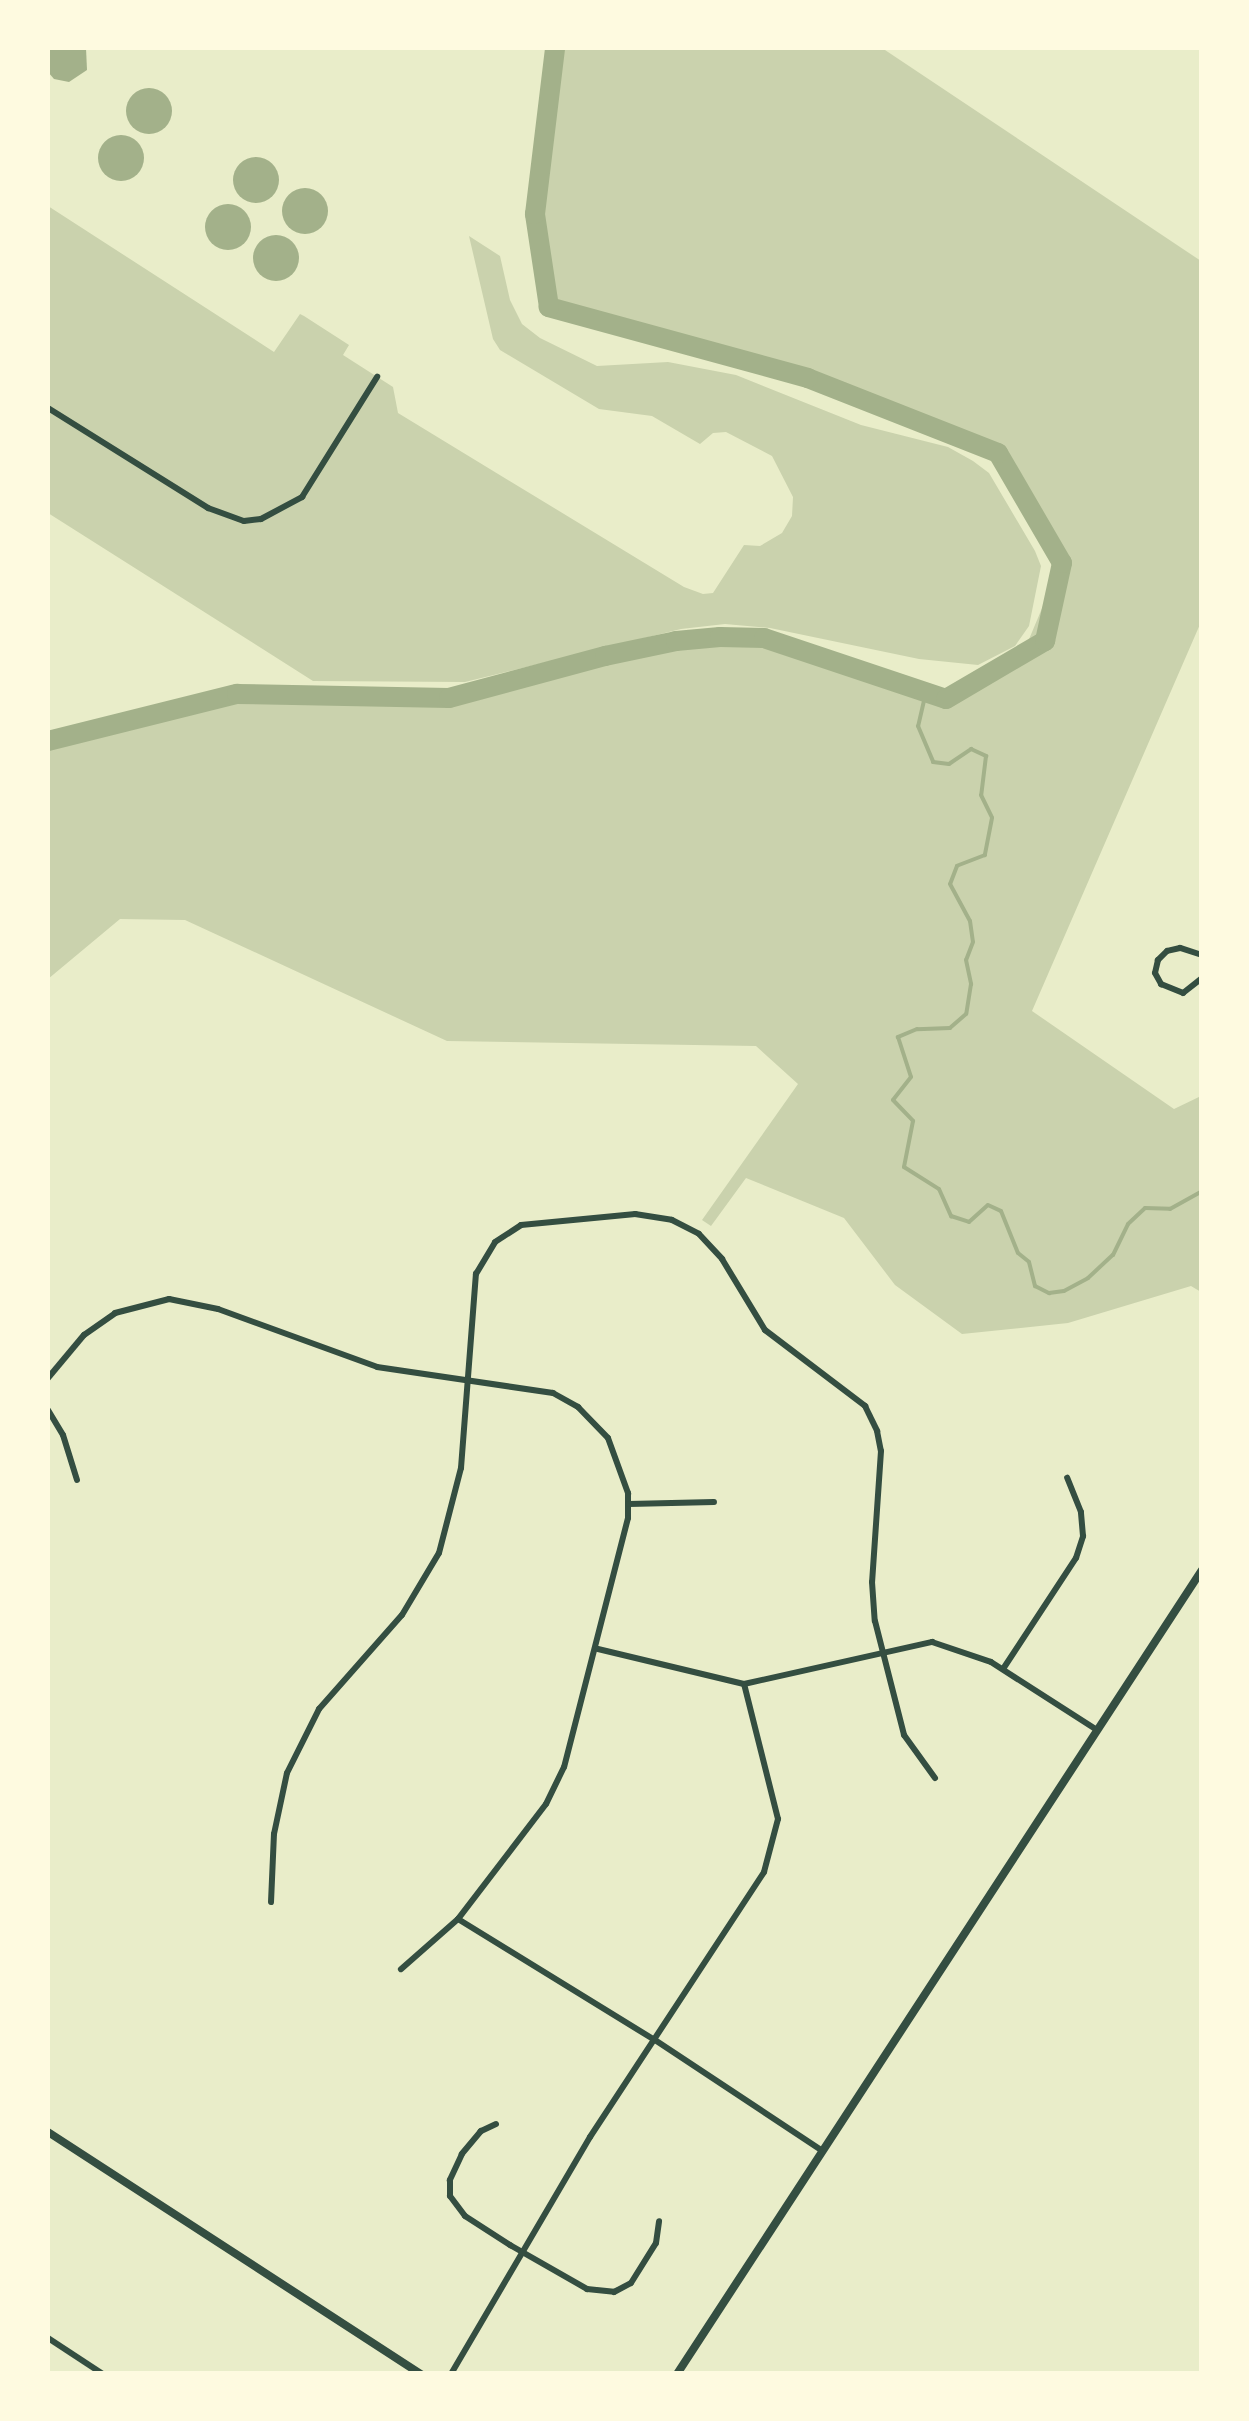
<!DOCTYPE html>
<html>
<head>
<meta charset="utf-8">
<style>
  body { margin:0 }
  #map { position:relative; width:1249px; height:2421px; overflow:hidden; background:#e9edc9; font-family:"Source Sans 3",sans-serif }
  div>[style] { position:absolute }
  .green>* { inset:0; background:#cad2ad }
  .water>* { inset:0; background:#a3b18a }
  .round { border-radius:50% }
  .stream>* { height:4px; margin:-2px; padding:0 2px; transform-origin:2px; border-radius:2px; background:#a3b18a }
  .river>* { height:20px; margin:-10px; padding:0 10px; transform-origin:10px; border-radius:10px; background:#a3b18a }
  .minor>* { height:6px; margin:-3px; padding:0 3px; transform-origin:3px; border-radius:3px; background:#344e41 }
  .tertiary>* { height:8px; margin:-4px; padding:0 4px; transform-origin:4px; border-radius:4px; background:#344e41 }
  span { translate:-50% -50%; white-space:nowrap; text-align:center; line-height:1.15; -webkit-text-stroke:10px #fefae0; paint-order:stroke }
  .frame { position:absolute; inset:0; border:50px solid #fefae0; pointer-events:none }
</style>
</head>
<body>
<div id="map">
  <div class="green">
    <div style="clip-path:polygon(555px 48px,882px 48px,1201px 261px,1201px 622px,1032px 1011px,1174px 1109px,1201px 1096px,1201px 1292px,1191px 1286px,1068px 1323px,962px 1334px,895px 1285px,844px 1218px,746px 1178px,711px 1226px,702px 1220px,798px 1084px,756px 1046px,447px 1041px,185px 920px,120px 919px,48px 979px,48px 731px,237px 694px,449px 698px,605px 656px,676px 641px,720px 637px,764px 638px,946px 699px,1027px 644px,1061px 563px,998px 453px,808px 378px,549px 307px,535px 214px)"></div>
    <div style="clip-path:polygon(48px 206px,274px 352px,300px 314px,304px 316px,349px 345px,343px 355px,393px 387px,398px 413px,684px 587px,703px 594px,713px 593px,744px 545px,760px 546px,782px 533px,792px 516px,793px 497px,772px 456px,726px 432px,713px 433px,700px 444px,652px 416px,599px 409px,500px 350px,493px 339px,469px 236px,500px 256px,510px 300px,522px 324px,540px 338px,597px 366px,668px 362px,736px 375px,861px 425px,948px 447px,973px 461px,989px 473px,1035px 551px,1041px 566px,1029px 626px,1015px 646px,978px 665px,919px 659px,770px 628px,725px 624px,681px 629px,465px 682px,313px 681px,48px 513px)"></div>
  </div>
  <div class="water">
    <div style="clip-path:polygon(48px 48px,86px 48px,87px 70px,69px 82px,54px 79px,48px 72px)"></div>
    <div class="round" style="left:126px;top:88px;width:46px;height:46px"></div>
    <div class="round" style="left:98px;top:135px;width:46px;height:46px"></div>
    <div class="round" style="left:233px;top:157px;width:46px;height:46px"></div>
    <div class="round" style="left:282px;top:188px;width:46px;height:46px"></div>
    <div class="round" style="left:205px;top:204px;width:46px;height:46px"></div>
    <div class="round" style="left:253px;top:235px;width:46px;height:46px"></div>
  </div>
  <div class="stream">
    <div style="left:926px;top:692px;width:35px;rotate:103deg"></div>
    <div style="left:918px;top:726px;width:39px;rotate:67deg"></div>
    <div style="left:933px;top:762px;width:16px;rotate:7deg"></div>
    <div style="left:949px;top:764px;width:27px;rotate:-34deg"></div>
    <div style="left:971px;top:749px;width:17px;rotate:25deg"></div>
    <div style="left:986px;top:756px;width:39px;rotate:97deg"></div>
    <div style="left:981px;top:795px;width:25px;rotate:64deg"></div>
    <div style="left:992px;top:818px;width:38px;rotate:101deg"></div>
    <div style="left:985px;top:855px;width:30px;rotate:159deg"></div>
    <div style="left:957px;top:866px;width:19px;rotate:111deg"></div>
    <div style="left:950px;top:884px;width:42px;rotate:61.6deg"></div>
    <div style="left:970px;top:921px;width:21px;rotate:82deg"></div>
    <div style="left:973px;top:942px;width:19px;rotate:111deg"></div>
    <div style="left:966px;top:960px;width:25px;rotate:78deg"></div>
    <div style="left:971px;top:984px;width:30px;rotate:99deg"></div>
    <div style="left:966px;top:1014px;width:21px;rotate:139deg"></div>
    <div style="left:950px;top:1028px;width:33px;rotate:178deg"></div>
    <div style="left:917px;top:1029px;width:21px;rotate:157deg"></div>
    <div style="left:898px;top:1037px;width:42px;rotate:72deg"></div>
    <div style="left:911px;top:1077px;width:29px;rotate:128deg"></div>
    <div style="left:893px;top:1100px;width:29px;rotate:46deg"></div>
    <div style="left:913px;top:1121px;width:47px;rotate:101.1deg"></div>
    <div style="left:904px;top:1167px;width:41px;rotate:32.2deg"></div>
    <div style="left:939px;top:1189px;width:30px;rotate:66deg"></div>
    <div style="left:951px;top:1216px;width:19px;rotate:18deg"></div>
    <div style="left:969px;top:1222px;width:25px;rotate:-42deg"></div>
    <div style="left:988px;top:1205px;width:14px;rotate:25deg"></div>
    <div style="left:1001px;top:1211px;width:45px;rotate:68deg"></div>
    <div style="left:1018px;top:1253px;width:14px;rotate:39deg"></div>
    <div style="left:1029px;top:1262px;width:25px;rotate:76deg"></div>
    <div style="left:1035px;top:1286px;width:16px;rotate:27deg"></div>
    <div style="left:1049px;top:1293px;width:15px;rotate:-8deg"></div>
    <div style="left:1064px;top:1291px;width:27px;rotate:-28deg"></div>
    <div style="left:1088px;top:1278px;width:34px;rotate:-43deg"></div>
    <div style="left:1113px;top:1255px;width:34px;rotate:-64deg"></div>
    <div style="left:1128px;top:1224px;width:23px;rotate:-43deg"></div>
    <div style="left:1145px;top:1208px;width:25px;rotate:2deg"></div>
    <div style="left:1170px;top:1209px;width:37px;rotate:-29deg"></div>
  </div>
  <div class="river">
    <div style="left:48px;top:741px;width:195px;rotate:-14deg"></div>
    <div style="left:237px;top:694px;width:212px;rotate:1.1deg"></div>
    <div style="left:449px;top:698px;width:162px;rotate:-15.1deg"></div>
    <div style="left:605px;top:656px;width:73px;rotate:-11.9deg"></div>
    <div style="left:676px;top:641px;width:44px;rotate:-5.2deg"></div>
    <div style="left:720px;top:637px;width:44px;rotate:1.3deg"></div>
    <div style="left:764px;top:638px;width:192px;rotate:18.5deg"></div>
    <div style="left:946px;top:699px;width:115px;rotate:-30.4deg"></div>
    <div style="left:1045px;top:641px;width:80px;rotate:-77.7deg"></div>
    <div style="left:1062px;top:563px;width:127px;rotate:-120.2deg"></div>
    <div style="left:998px;top:453px;width:204px;rotate:-158.5deg"></div>
    <div style="left:808px;top:378px;width:269px;rotate:-164.7deg"></div>
    <div style="left:549px;top:307px;width:94px;rotate:-98.6deg"></div>
    <div style="left:535px;top:214px;width:167px;rotate:-83.1deg"></div>
  </div>
  <div class="minor">
    <div style="left:48px;top:408px;width:189px;rotate:32deg"></div>
    <div style="left:208px;top:508px;width:38px;rotate:20deg"></div>
    <div style="left:244px;top:521px;width:17px;rotate:-7deg"></div>
    <div style="left:261px;top:519px;width:47px;rotate:-28.2deg"></div>
    <div style="left:302px;top:497px;width:142px;rotate:-58deg"></div>
    <div style="left:1202px;top:955px;width:23px;rotate:-162deg"></div>
    <div style="left:1180px;top:948px;width:13px;rotate:167deg"></div>
    <div style="left:1167px;top:951px;width:13px;rotate:135deg"></div>
    <div style="left:1158px;top:960px;width:13px;rotate:103deg"></div>
    <div style="left:1155px;top:973px;width:13px;rotate:61deg"></div>
    <div style="left:1161px;top:984px;width:24px;rotate:22deg"></div>
    <div style="left:1183px;top:993px;width:24px;rotate:-38deg"></div>
    <div style="left:48px;top:1378px;width:56px;rotate:-50.1deg"></div>
    <div style="left:84px;top:1335px;width:38px;rotate:-35deg"></div>
    <div style="left:115px;top:1313px;width:56px;rotate:-14.5deg"></div>
    <div style="left:169px;top:1299px;width:50px;rotate:11.5deg"></div>
    <div style="left:218px;top:1309px;width:169px;rotate:20deg"></div>
    <div style="left:377px;top:1367px;width:178px;rotate:8.4deg"></div>
    <div style="left:553px;top:1393px;width:29px;rotate:29deg"></div>
    <div style="left:578px;top:1407px;width:43px;rotate:45.9deg"></div>
    <div style="left:608px;top:1438px;width:59px;rotate:70deg"></div>
    <div style="left:628px;top:1493px;width:25px;rotate:90deg"></div>
    <div style="left:628px;top:1518px;width:257px;rotate:104.4deg"></div>
    <div style="left:564px;top:1767px;width:41px;rotate:115.9deg"></div>
    <div style="left:546px;top:1804px;width:145px;rotate:127.4deg"></div>
    <div style="left:458px;top:1919px;width:76px;rotate:138.7deg"></div>
    <div style="left:48px;top:1410px;width:29px;rotate:59deg"></div>
    <div style="left:63px;top:1435px;width:47px;rotate:72.7deg"></div>
    <div style="left:629px;top:1504px;width:85px;rotate:-1.3deg"></div>
    <div style="left:598px;top:1649px;width:150px;rotate:13.5deg"></div>
    <div style="left:744px;top:1684px;width:193px;rotate:-12.6deg"></div>
    <div style="left:932px;top:1642px;width:62px;rotate:18.7deg"></div>
    <div style="left:991px;top:1662px;width:126px;rotate:32.7deg"></div>
    <div style="left:1003px;top:1669px;width:133px;rotate:-56.7deg"></div>
    <div style="left:1076px;top:1558px;width:23px;rotate:-72deg"></div>
    <div style="left:1083px;top:1536px;width:24px;rotate:-95deg"></div>
    <div style="left:1081px;top:1512px;width:37px;rotate:-112deg"></div>
    <div style="left:271px;top:1902px;width:68px;rotate:-87.5deg"></div>
    <div style="left:274px;top:1834px;width:62px;rotate:-78deg"></div>
    <div style="left:287px;top:1773px;width:72px;rotate:-63.4deg"></div>
    <div style="left:319px;top:1709px;width:125px;rotate:-48.6deg"></div>
    <div style="left:402px;top:1615px;width:72px;rotate:-59.2deg"></div>
    <div style="left:439px;top:1553px;width:88px;rotate:-75.5deg"></div>
    <div style="left:461px;top:1468px;width:195px;rotate:-85.6deg"></div>
    <div style="left:476px;top:1274px;width:37px;rotate:-59deg"></div>
    <div style="left:495px;top:1242px;width:31px;rotate:-33deg"></div>
    <div style="left:521px;top:1225px;width:115px;rotate:-5.5deg"></div>
    <div style="left:635px;top:1214px;width:37px;rotate:9deg"></div>
    <div style="left:672px;top:1220px;width:30px;rotate:27deg"></div>
    <div style="left:699px;top:1234px;width:34px;rotate:47deg"></div>
    <div style="left:722px;top:1259px;width:83px;rotate:58.8deg"></div>
    <div style="left:765px;top:1330px;width:126px;rotate:37.2deg"></div>
    <div style="left:865px;top:1406px;width:28px;rotate:64deg"></div>
    <div style="left:877px;top:1431px;width:20px;rotate:79deg"></div>
    <div style="left:881px;top:1451px;width:131px;rotate:93.9deg"></div>
    <div style="left:872px;top:1582px;width:39px;rotate:86deg"></div>
    <div style="left:875px;top:1621px;width:118px;rotate:75.7deg"></div>
    <div style="left:904px;top:1735px;width:53px;rotate:54.2deg"></div>
    <div style="left:458px;top:1919px;width:231px;rotate:31.6deg"></div>
    <div style="left:655px;top:2040px;width:201px;rotate:33.5deg"></div>
    <div style="left:496px;top:2124px;width:17px;rotate:155deg"></div>
    <div style="left:481px;top:2131px;width:30px;rotate:130deg"></div>
    <div style="left:462px;top:2154px;width:29px;rotate:115deg"></div>
    <div style="left:450px;top:2180px;width:16px;rotate:90deg"></div>
    <div style="left:450px;top:2196px;width:25px;rotate:53deg"></div>
    <div style="left:465px;top:2216px;width:54px;rotate:32.8deg"></div>
    <div style="left:510px;top:2245px;width:89px;rotate:29.7deg"></div>
    <div style="left:587px;top:2289px;width:27px;rotate:6deg"></div>
    <div style="left:614px;top:2292px;width:19px;rotate:-28deg"></div>
    <div style="left:631px;top:2283px;width:47px;rotate:-58deg"></div>
    <div style="left:656px;top:2243px;width:22px;rotate:-82deg"></div>
    <div style="left:48px;top:2338px;width:66px;rotate:33.2deg"></div>
    <div style="left:451px;top:2374px;width:275px;rotate:-59.6deg"></div>
    <div style="left:590px;top:2137px;width:317px;rotate:-56.7deg"></div>
    <div style="left:764px;top:1872px;width:55px;rotate:-75.2deg"></div>
    <div style="left:778px;top:1819px;width:139px;rotate:-104.1deg"></div>
  </div>
  <div class="tertiary">
    <div style="left:48px;top:2132px;width:445px;rotate:33deg"></div>
    <div style="left:677px;top:2374px;width:960px;rotate:-56.86deg"></div>
  </div>
  <div class="frame"></div>
</div>
</body>
</html>
